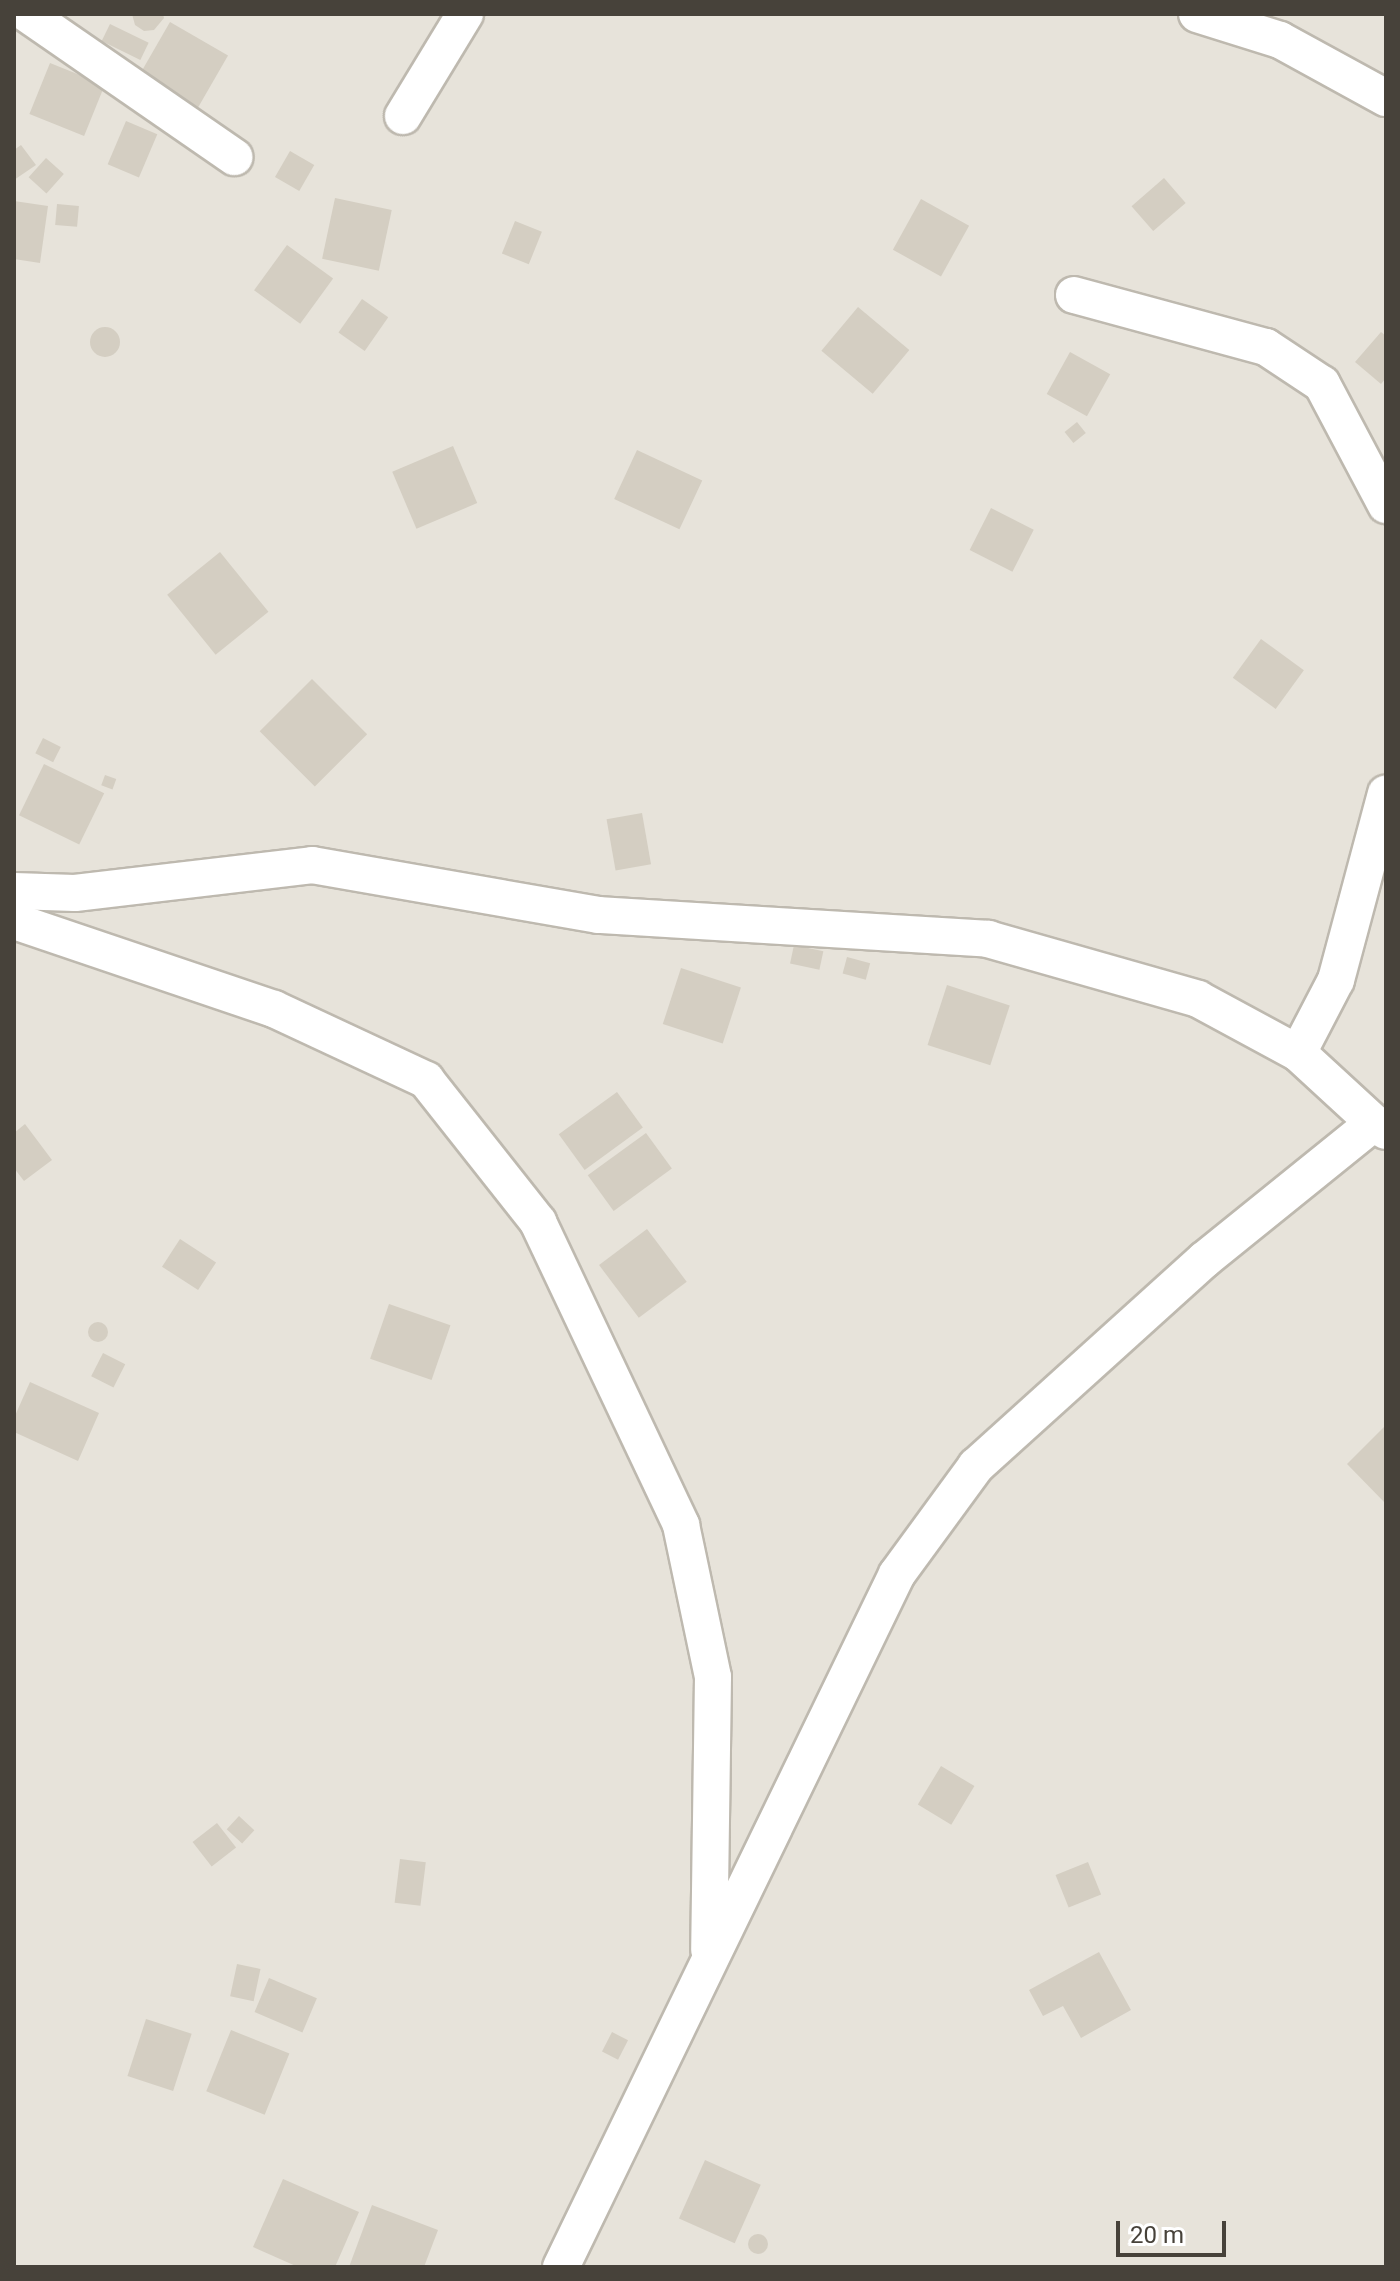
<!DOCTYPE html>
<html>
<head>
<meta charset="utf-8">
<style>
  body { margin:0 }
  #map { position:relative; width:1400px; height:2281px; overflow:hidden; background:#f4f1eb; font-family:Roboto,sans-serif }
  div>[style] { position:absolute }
  .residential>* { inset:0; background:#e7e3da; transform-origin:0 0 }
  .building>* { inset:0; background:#d4cec2; transform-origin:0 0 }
  .round { border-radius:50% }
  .roads { filter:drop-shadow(2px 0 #beb9af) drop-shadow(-2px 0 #beb9af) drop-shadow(0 2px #beb9af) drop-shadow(0 -2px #beb9af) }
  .minor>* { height:36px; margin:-18px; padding:0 18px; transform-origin:18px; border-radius:18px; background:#fff }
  span { translate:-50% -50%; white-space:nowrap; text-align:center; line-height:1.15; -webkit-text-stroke:6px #fff; paint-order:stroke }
  .frame { position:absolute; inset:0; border:16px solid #47423a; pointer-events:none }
  .scale { position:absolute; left:1116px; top:2221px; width:110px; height:36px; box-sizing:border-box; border:4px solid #47423a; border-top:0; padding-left:10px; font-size:24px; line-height:28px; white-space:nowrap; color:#47423a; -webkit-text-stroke:6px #fff; paint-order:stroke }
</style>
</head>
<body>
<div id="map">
  <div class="residential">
    <div style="left:14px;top:14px;width:1372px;height:2253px"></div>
  </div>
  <div class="building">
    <div style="clip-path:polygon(132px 14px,163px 14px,164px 18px,154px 30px,144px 31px,135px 25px)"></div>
    <div style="left:170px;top:22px;width:67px;height:62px;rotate:30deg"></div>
    <div style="left:110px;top:24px;width:43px;height:19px;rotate:26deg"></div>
    <div style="left:50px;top:63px;width:59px;height:55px;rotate:22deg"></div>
    <div style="left:126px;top:121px;width:34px;height:47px;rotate:23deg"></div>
    <div style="clip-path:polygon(21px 145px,36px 165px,14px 180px,14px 150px)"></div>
    <div style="left:290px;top:151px;width:28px;height:30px;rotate:30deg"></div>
    <div style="left:46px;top:158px;width:24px;height:26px;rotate:42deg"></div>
    <div style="left:1164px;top:178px;width:33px;height:43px;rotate:49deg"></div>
    <div style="left:335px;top:198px;width:58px;height:62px;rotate:12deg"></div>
    <div style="left:921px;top:199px;width:55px;height:58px;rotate:29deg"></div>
    <div style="clip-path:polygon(14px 201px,48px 206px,40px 263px,14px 259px)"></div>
    <div style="left:57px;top:204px;width:22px;height:21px;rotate:5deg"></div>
    <div style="left:515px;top:221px;width:29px;height:35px;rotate:22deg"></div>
    <div style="left:287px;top:245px;width:57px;height:56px;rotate:36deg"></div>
    <div style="left:362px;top:299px;width:32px;height:41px;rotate:35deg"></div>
    <div style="left:858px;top:307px;width:67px;height:57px;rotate:40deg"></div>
    <div class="round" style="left:90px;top:327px;width:30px;height:30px"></div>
    <div style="clip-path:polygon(1381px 332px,1386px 336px,1386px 378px,1381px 384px,1355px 362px)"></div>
    <div style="left:1070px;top:352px;width:46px;height:48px;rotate:29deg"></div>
    <div style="left:1077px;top:422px;width:14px;height:16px;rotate:51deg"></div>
    <div style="left:453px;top:446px;width:62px;height:66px;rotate:67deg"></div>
    <div style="left:637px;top:450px;width:72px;height:54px;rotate:25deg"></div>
    <div style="left:991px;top:508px;width:48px;height:47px;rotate:27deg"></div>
    <div style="left:220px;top:552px;width:77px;height:68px;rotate:51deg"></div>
    <div style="left:1261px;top:639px;width:53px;height:48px;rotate:36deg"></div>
    <div style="left:312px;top:679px;width:78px;height:74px;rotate:45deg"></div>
    <div style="left:43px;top:738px;width:20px;height:17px;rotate:27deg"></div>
    <div style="left:44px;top:764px;width:67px;height:57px;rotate:26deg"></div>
    <div style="left:105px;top:775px;width:12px;height:11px;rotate:20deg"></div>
    <div style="left:642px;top:813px;width:52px;height:36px;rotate:80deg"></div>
    <div style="left:794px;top:945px;width:30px;height:19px;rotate:12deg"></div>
    <div style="left:847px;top:957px;width:24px;height:17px;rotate:15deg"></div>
    <div style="left:681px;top:968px;width:63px;height:59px;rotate:18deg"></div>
    <div style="left:947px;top:985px;width:66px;height:63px;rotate:18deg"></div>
    <div style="left:617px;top:1092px;width:44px;height:72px;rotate:54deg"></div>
    <div style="clip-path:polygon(25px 1124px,52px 1160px,24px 1181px,14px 1168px,14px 1133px)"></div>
    <div style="left:646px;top:1133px;width:44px;height:72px;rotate:54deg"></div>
    <div style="left:647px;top:1229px;width:66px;height:60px;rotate:53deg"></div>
    <div style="left:180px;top:1239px;width:43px;height:33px;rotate:33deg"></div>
    <div style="left:389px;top:1304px;width:65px;height:58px;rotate:19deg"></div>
    <div class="round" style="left:88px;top:1322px;width:20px;height:20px"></div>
    <div style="left:103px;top:1353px;width:25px;height:26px;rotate:27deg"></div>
    <div style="clip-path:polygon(30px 1382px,99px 1413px,78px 1461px,14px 1432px,14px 1418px)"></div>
    <div style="clip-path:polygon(1386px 1425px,1386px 1504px,1347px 1464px)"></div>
    <div style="left:941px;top:1766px;width:39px;height:45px;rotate:31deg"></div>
    <div style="left:239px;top:1816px;width:21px;height:18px;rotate:43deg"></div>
    <div style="left:217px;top:1823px;width:31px;height:31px;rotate:52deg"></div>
    <div style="left:400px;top:1859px;width:26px;height:44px;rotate:7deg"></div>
    <div style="left:1088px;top:1862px;width:35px;height:35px;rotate:68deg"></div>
    <div style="clip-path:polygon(1099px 1952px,1131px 2010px,1081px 2038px,1063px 2006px,1043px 2016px,1029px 1990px)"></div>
    <div style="left:237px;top:1964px;width:24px;height:33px;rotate:12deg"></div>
    <div style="left:269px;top:1978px;width:52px;height:37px;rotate:23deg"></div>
    <div style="left:146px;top:2019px;width:48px;height:60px;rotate:18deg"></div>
    <div style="left:231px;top:2030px;width:63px;height:66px;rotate:22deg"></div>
    <div style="left:612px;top:2032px;width:18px;height:22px;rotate:27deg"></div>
    <div style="left:705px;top:2160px;width:61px;height:64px;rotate:24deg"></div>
    <div style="clip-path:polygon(283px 2179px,359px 2212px,335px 2267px,298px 2267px,253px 2247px)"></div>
    <div style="clip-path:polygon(372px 2205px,438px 2230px,424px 2267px,349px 2267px)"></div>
    <div class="round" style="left:748px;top:2234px;width:20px;height:20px"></div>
  </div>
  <div class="roads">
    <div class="minor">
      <div style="left:27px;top:14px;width:252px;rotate:34.6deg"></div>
      <div style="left:1197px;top:14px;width:87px;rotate:17.4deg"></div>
      <div style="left:1280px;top:40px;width:121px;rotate:28.7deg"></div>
      <div style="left:403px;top:116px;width:119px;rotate:-58.7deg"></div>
      <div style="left:1074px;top:295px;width:199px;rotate:15.2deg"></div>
      <div style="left:1266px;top:347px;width:67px;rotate:33.5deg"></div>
      <div style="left:1322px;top:384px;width:137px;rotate:62.1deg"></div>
      <div style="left:14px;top:891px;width:61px;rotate:1.9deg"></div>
      <div style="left:75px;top:893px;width:239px;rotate:-6.7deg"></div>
      <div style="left:312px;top:865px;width:291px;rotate:9.9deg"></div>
      <div style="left:599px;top:915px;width:390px;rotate:3.5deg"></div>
      <div style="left:988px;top:939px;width:218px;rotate:15.9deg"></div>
      <div style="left:1198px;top:999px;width:114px;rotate:28.4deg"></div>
      <div style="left:1298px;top:1053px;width:103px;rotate:42.6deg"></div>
      <div style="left:14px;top:921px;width:274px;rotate:18.7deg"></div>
      <div style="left:274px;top:1009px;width:168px;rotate:25deg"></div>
      <div style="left:426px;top:1080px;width:181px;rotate:51.7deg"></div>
      <div style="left:538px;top:1222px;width:335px;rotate:64.7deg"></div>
      <div style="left:681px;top:1525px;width:155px;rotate:78.1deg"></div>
      <div style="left:713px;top:1677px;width:273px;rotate:90.8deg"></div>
      <div style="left:1298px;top:1053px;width:82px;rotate:-62.5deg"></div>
      <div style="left:1336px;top:980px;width:193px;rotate:-75deg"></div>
      <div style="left:561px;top:2267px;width:770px;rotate:-64.13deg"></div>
      <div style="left:897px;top:1574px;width:134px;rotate:-53.8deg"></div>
      <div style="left:976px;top:1466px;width:307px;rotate:-42.1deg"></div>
      <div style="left:1204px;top:1260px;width:218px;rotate:-38.9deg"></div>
      <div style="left:1374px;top:1123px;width:14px;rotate:34deg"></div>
    </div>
  </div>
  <div class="frame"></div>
  <div class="scale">20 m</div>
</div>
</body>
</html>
